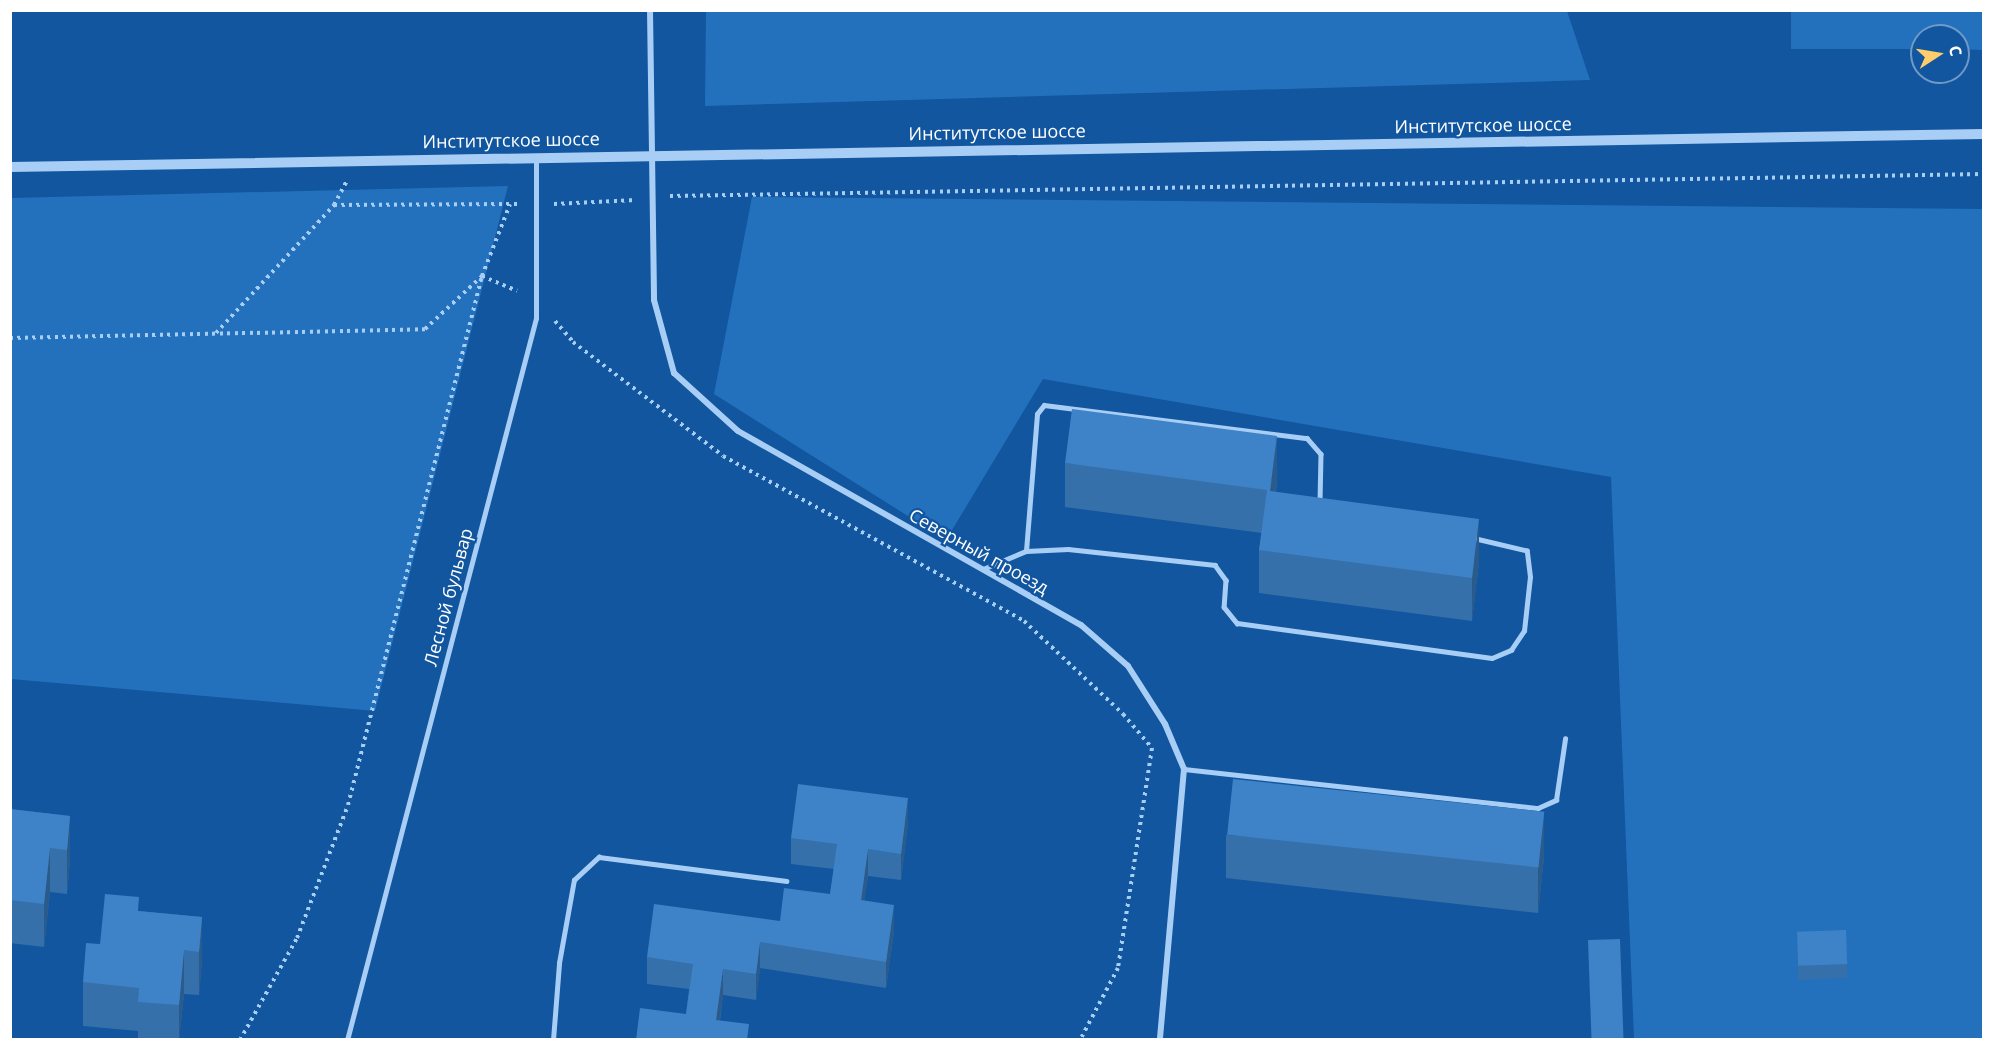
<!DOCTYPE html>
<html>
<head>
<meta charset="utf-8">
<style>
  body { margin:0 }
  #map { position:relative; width:1994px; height:1050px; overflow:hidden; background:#11569f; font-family:"Open Sans",sans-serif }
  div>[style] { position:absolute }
  .green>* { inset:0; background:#2371bd }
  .path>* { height:4px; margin-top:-2px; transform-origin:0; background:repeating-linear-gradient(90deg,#a8cef5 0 3px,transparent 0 7.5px) }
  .service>* { height:4.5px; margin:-2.25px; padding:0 2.25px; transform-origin:2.25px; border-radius:2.25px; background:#a8cef5 }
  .pedestrian>* { height:5px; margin:-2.5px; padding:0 2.5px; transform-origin:2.5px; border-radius:2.5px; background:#a8cef5 }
  .minor>* { height:6px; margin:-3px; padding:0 3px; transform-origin:3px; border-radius:3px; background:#a8cef5 }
  .tertiary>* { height:10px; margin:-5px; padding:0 5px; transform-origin:5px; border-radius:5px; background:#a8cef5 }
  .wall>* { inset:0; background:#3570ab }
  .shaded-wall>* { inset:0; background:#2b5b8b }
  .building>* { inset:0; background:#3e82c7; transform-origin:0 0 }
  span { translate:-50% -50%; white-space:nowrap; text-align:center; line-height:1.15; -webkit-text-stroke:4.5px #11569f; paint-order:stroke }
  .street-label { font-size:18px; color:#fff }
  .frame { position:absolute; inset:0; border:12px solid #fff; pointer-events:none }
  .north { position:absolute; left:1910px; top:24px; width:60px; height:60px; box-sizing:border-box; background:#11569f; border:2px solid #709ac5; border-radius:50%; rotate:78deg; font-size:16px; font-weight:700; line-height:24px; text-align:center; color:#fff }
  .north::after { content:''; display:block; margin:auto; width:21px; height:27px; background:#ffcd6c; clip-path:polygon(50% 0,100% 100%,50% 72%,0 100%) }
</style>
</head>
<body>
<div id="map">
  <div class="green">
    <div style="clip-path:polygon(706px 11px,1567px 11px,1590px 80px,705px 106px)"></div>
    <div style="clip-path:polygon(1791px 11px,1983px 11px,1983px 50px,1958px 49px,1958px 36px,1922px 36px,1922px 49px,1791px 49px)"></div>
    <div style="clip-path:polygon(508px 186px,375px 711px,11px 679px,11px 198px)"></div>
    <div style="clip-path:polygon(752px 197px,1983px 209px,1983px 1039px,1634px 1039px,1611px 477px,1043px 379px,946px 540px,714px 394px)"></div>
  </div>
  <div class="path">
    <div style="left:670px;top:196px;width:1314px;rotate:-0.96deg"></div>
    <div style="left:554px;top:204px;width:82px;rotate:-2.8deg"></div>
    <div style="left:334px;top:205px;width:186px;rotate:-0.3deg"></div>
    <div style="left:555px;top:321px;width:28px;rotate:49deg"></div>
    <div style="left:573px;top:342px;width:188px;rotate:37.2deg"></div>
    <div style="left:723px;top:456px;width:343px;rotate:28.7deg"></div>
    <div style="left:1024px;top:621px;width:136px;rotate:43.2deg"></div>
    <div style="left:1123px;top:714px;width:45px;rotate:49.5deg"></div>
    <div style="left:1152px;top:748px;width:223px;rotate:98.8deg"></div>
    <div style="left:1118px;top:968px;width:81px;rotate:117.8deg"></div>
    <div style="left:216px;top:333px;width:174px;rotate:-47.3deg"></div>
    <div style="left:334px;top:205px;width:26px;rotate:-62deg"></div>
    <div style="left:10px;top:338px;width:415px;rotate:-1.2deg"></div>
    <div style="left:425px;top:329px;width:78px;rotate:-42.9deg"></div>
    <div style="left:482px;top:276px;width:38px;rotate:23deg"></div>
    <div style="left:240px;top:1040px;width:117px;rotate:-60.8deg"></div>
    <div style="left:297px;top:938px;width:142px;rotate:-69deg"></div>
    <div style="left:348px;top:805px;width:546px;rotate:-75.79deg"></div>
    <div style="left:482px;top:276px;width:77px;rotate:-68.7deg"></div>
  </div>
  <div class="service">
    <div style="left:1026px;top:551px;width:137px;rotate:-85.4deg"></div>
    <div style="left:1037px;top:414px;width:11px;rotate:-52deg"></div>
    <div style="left:1044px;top:405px;width:265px;rotate:7.2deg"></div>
    <div style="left:1307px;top:438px;width:21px;rotate:49deg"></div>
    <div style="left:1321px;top:454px;width:47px;rotate:91.2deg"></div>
    <div style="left:983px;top:569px;width:47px;rotate:-22.7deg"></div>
    <div style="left:1026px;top:551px;width:42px;rotate:-2.7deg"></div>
    <div style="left:1068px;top:549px;width:148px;rotate:6.2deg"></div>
    <div style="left:1215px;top:565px;width:19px;rotate:54deg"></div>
    <div style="left:1226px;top:580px;width:27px;rotate:94deg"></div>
    <div style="left:1224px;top:607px;width:21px;rotate:51deg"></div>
    <div style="left:1237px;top:623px;width:257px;rotate:7.8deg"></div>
    <div style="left:1492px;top:658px;width:21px;rotate:-23deg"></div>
    <div style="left:1511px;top:650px;width:23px;rotate:-56deg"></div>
    <div style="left:1524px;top:631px;width:54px;rotate:-83.7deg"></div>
    <div style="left:1530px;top:577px;width:26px;rotate:-97deg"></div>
    <div style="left:1527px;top:551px;width:52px;rotate:-166.8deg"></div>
    <div style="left:1184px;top:769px;width:356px;rotate:6.3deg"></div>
    <div style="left:1538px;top:808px;width:20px;rotate:-24deg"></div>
    <div style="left:1556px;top:800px;width:62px;rotate:-81.6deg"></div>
    <div style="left:553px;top:1040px;width:77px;rotate:-85.5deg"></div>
    <div style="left:559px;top:963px;width:84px;rotate:-79.8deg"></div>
    <div style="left:574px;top:880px;width:34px;rotate:-43deg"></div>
    <div style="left:599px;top:857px;width:189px;rotate:7.3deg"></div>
  </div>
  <div class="pedestrian">
    <div style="left:347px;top:1040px;width:746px;rotate:-75.33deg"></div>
    <div style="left:536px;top:318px;width:160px;rotate:-90deg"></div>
  </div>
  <div class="minor">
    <div style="left:650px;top:10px;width:290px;rotate:89.2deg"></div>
    <div style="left:654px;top:300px;width:76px;rotate:74.7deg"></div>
    <div style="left:674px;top:373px;width:86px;rotate:42.2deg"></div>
    <div style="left:738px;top:431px;width:394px;rotate:29.5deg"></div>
    <div style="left:1081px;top:625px;width:62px;rotate:41.1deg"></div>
    <div style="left:1128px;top:666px;width:69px;rotate:57.5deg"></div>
    <div style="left:1165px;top:724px;width:49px;rotate:67.1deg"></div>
    <div style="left:1184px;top:769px;width:272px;rotate:95.1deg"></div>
  </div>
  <div class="tertiary">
    <div style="left:10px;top:167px;width:1974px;rotate:-0.96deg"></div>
  </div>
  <div class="wall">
    <div style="clip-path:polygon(1065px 463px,1277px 480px,1276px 492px,1479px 562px,1472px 621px,1259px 593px,1259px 550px,1262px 533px,1065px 507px)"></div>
    <div style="clip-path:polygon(10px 809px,70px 816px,70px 860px,67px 894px,50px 892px,44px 947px,10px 943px)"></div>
    <div style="clip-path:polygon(908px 824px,901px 880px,868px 876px,864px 901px,894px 931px,886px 988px,760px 968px,756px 1000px,723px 995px,720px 1021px,749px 1040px,686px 1014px,689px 989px,647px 984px,647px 957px,780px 921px,830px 894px,834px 869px,791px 864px,791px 838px)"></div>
    <div style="clip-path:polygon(1226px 835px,1544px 857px,1538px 913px,1226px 878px)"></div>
    <div style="clip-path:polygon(139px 911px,202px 917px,202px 961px,199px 995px,184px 994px,179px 1040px,138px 1040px,138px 1031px,83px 1026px,83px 982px,100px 944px)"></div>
    <div style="clip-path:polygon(1797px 931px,1847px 964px,1847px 978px,1798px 980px)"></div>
  </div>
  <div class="shaded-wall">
    <div style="clip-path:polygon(1277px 436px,1277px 480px,1270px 535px,1270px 491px)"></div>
    <div style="clip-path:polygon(1479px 519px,1479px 562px,1472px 621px,1472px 578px)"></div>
    <div style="clip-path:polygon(908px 798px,908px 824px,901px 880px,901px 854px)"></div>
    <div style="clip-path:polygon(1544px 814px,1544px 857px,1538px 913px,1538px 869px)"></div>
    <div style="clip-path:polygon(70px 816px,70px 860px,67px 894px,67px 850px)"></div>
    <div style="clip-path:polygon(50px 848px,50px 892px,44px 947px,44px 904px)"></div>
    <div style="clip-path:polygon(868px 849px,868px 876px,861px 926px,861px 900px)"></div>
    <div style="clip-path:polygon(894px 905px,894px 931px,886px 988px,886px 962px)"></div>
    <div style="clip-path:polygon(202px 917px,202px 961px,199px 995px,199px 952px)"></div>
    <div style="clip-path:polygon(760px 942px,760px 968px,756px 1000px,756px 974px)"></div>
    <div style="clip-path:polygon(184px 950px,184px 994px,179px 1040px,179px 1005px)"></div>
    <div style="clip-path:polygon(723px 969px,723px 995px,717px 1040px,716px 1020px)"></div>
  </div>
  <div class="building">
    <div style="clip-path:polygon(1072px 409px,1277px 436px,1270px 491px,1479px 519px,1472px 578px,1259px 550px,1267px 490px,1065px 463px)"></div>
    <div style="left:1233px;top:779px;width:313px;height:56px;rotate:6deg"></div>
    <div style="clip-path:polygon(798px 784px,908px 798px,901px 854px,868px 849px,861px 900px,894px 905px,886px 962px,760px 942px,756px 974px,723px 969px,716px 1020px,749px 1024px,747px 1040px,636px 1040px,640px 1008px,686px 1014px,693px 964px,647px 957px,654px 904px,780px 921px,784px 888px,830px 894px,837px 844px,791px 838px)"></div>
    <div style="clip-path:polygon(10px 809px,70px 816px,67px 850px,50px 848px,44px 904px,10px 900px)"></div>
    <div style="clip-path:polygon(105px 894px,139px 897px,138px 911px,202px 917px,199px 952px,184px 950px,179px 1005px,138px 1002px,139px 988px,83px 982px,86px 943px,100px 944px)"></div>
    <div style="left:1846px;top:930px;width:34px;height:49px;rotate:88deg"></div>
    <div style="left:1620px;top:939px;width:101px;height:32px;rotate:88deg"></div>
  </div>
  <div class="street-label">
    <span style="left:1483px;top:125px;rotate:-1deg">Институтское шоссе</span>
    <span style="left:997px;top:132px;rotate:-1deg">Институтское шоссе</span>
    <span style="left:511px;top:140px;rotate:-1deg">Институтское шоссе</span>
    <span style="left:979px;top:551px;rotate:29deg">Северный проезд</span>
    <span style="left:448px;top:597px;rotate:-75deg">Лесной бульвар</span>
  </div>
  <div class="frame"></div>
  <div class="north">С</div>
</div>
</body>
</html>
